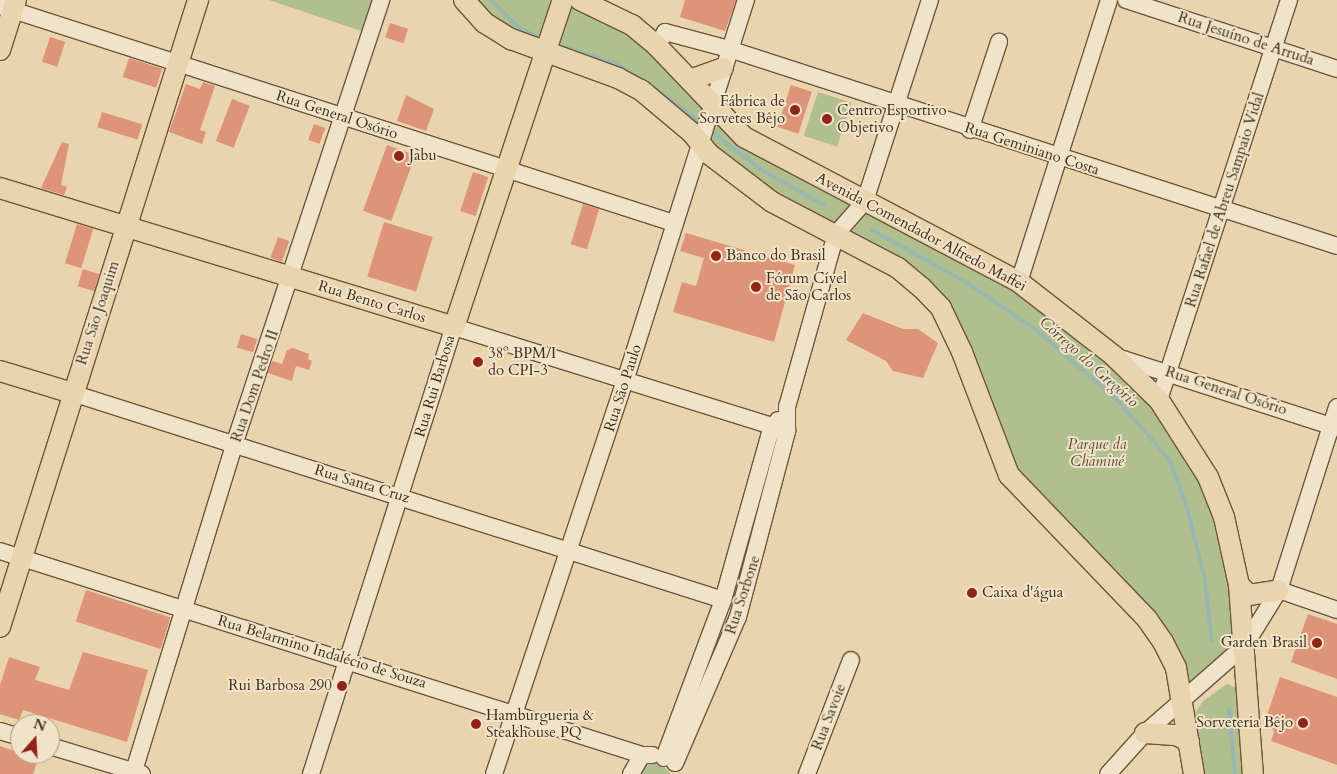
<!DOCTYPE html>
<html>
<head>
<meta charset="utf-8">
<style>
  body { margin:0 }
  #map { position:relative; width:1337px; height:774px; overflow:hidden; background:#e9d4ad; font-family:Cardo,serif }
  div>[style] { position:absolute }
  .green>* { inset:0; background:#b1be8e; transform-origin:0 0 }
  .stream>* { height:4px; margin:-2px; padding:0 2px; transform-origin:2px; border-radius:2px; background:#98b7af }
  .building>* { inset:0; background:#dd9478; transform-origin:0 0 }
  .roads { filter:drop-shadow(1px 0 #6b573e) drop-shadow(-1px 0 #6b573e) drop-shadow(0 1px #6b573e) drop-shadow(0 -1px #6b573e) }
  .minor>* { height:16px; margin:-8px; padding:0 8px; transform-origin:8px; border-radius:8px; background:#f1e3ca }
  .major>* { height:20px; margin:-10px; padding:0 10px; transform-origin:10px; border-radius:10px; background:#e9d4ad }
  .dots>* { width:14px; height:14px; translate:-50% -50%; box-sizing:border-box; border:2px solid #f1e3ca; border-radius:50% }
  span { translate:-50% -50%; white-space:nowrap; text-align:center; line-height:1.15; -webkit-text-stroke:4px #f1e3ca; paint-order:stroke }
  .street-label { font-size:15px; color:#412d19 }
  .poi-label { font-size:15px; color:#412d19 }
  .right { translate:-100% -50%; text-align:right }
  .left { translate:0 -50%; text-align:left }
  .park-label { font-size:15px; color:#574a30; font-style:italic }
  .water-label { font-size:16px; color:#524937; font-style:italic }
  .north { position:absolute; left:10px; top:714px; width:50px; height:50px; box-sizing:border-box; background:#f1e3ca; border:1px solid #ab9a83; border-radius:50%; rotate:19deg; font-size:14px; font-weight:700; line-height:20px; text-align:center; color:#412d19 }
  .north::after { content:''; display:block; margin:auto; width:18px; height:22px; background:#8f2418; clip-path:polygon(50% 0,100% 100%,50% 72%,0 100%) }
</style>
</head>
<body>
<div id="map">
  <div class="green">
    <div style="clip-path:polygon(269px 0,374px 0,364px 32px)"></div>
    <div style="clip-path:polygon(464px 0,580px 0,608px 11px,744px 137px,1019px 282px,1114px 356px,1208px 477px,1245px 645px,1183px 700px,1163px 642px,1028px 499px,921px 287px,772px 202px,641px 90px,545px 54px)"></div>
    <div style="left:818px;top:92px;width:35px;height:46px;rotate:18deg"></div>
    <div style="clip-path:polygon(1227px 684px,1237px 688px,1247px 774px,1205px 774px,1194px 715px,1203px 701px)"></div>
    <div style="clip-path:polygon(649px 762px,664px 767px,671px 774px,640px 774px)"></div>
  </div>
  <div class="stream">
    <div style="left:491px;top:0;width:40px;rotate:45deg"></div>
    <div style="left:519px;top:28px;width:25px;rotate:26deg"></div>
    <div style="left:553px;top:44px;width:64px;rotate:17.3deg"></div>
    <div style="left:614px;top:63px;width:27px;rotate:31deg"></div>
    <div style="left:647px;top:83px;width:68px;rotate:36deg"></div>
    <div style="left:709px;top:130px;width:68px;rotate:37.2deg"></div>
    <div style="left:763px;top:171px;width:70px;rotate:29.1deg"></div>
    <div style="left:872px;top:230px;width:107px;rotate:29deg"></div>
    <div style="left:966px;top:282px;width:83px;rotate:34.3deg"></div>
    <div style="left:1035px;top:329px;width:110px;rotate:40.9deg"></div>
    <div style="left:1118px;top:401px;width:77px;rotate:48.7deg"></div>
    <div style="left:1169px;top:459px;width:51px;rotate:69.4deg"></div>
    <div style="left:1187px;top:507px;width:70px;rotate:76deg"></div>
    <div style="left:1204px;top:575px;width:66px;rotate:83.1deg"></div>
    <div style="left:1229px;top:710px;width:64px;rotate:84.6deg"></div>
  </div>
  <div class="building">
    <div style="clip-path:polygon(685px 0,736px 0,725px 31px,680px 17px)"></div>
    <div style="left:390px;top:23px;width:19px;height:15px;rotate:18deg"></div>
    <div style="left:50px;top:37px;width:16px;height:26px;rotate:18deg"></div>
    <div style="left:129px;top:58px;width:35px;height:20px;rotate:18deg"></div>
    <div style="clip-path:polygon(203px 82px,215px 86px,200px 130px,206px 132px,202px 144px,169px 132px,186px 84px,200px 89px)"></div>
    <div style="left:791px;top:85px;width:22px;height:44px;rotate:18deg"></div>
    <div style="clip-path:polygon(406px 95px,434px 109px,426px 131px,397px 121px)"></div>
    <div style="left:232px;top:99px;width:19px;height:45px;rotate:21deg"></div>
    <div style="left:102px;top:112px;width:42px;height:16px;rotate:17deg"></div>
    <div style="left:314px;top:124px;width:12px;height:17px;rotate:20deg"></div>
    <div style="clip-path:polygon(62px 142px,69px 144px,61px 185px,67px 187px,64px 195px,41px 188px)"></div>
    <div style="left:387px;top:145px;width:30px;height:70px;rotate:20deg"></div>
    <div style="left:473px;top:172px;width:16px;height:41px;rotate:18deg"></div>
    <div style="left:583px;top:204px;width:17px;height:42px;rotate:17deg"></div>
    <div style="left:384px;top:222px;width:51px;height:57px;rotate:17deg"></div>
    <div style="left:77px;top:224px;width:17px;height:41px;rotate:17deg"></div>
    <div style="clip-path:polygon(686px 233px,795px 265px,774px 342px,673px 312px,682px 282px,696px 286px,704px 258px,680px 251px)"></div>
    <div style="left:278px;top:237px;width:12px;height:22px;rotate:20deg"></div>
    <div style="left:83px;top:269px;width:17px;height:18px;rotate:17deg"></div>
    <div style="clip-path:polygon(863px 313px,903px 329px,918px 329px,938px 343px,923px 378px,893px 371px,886px 361px,846px 340px)"></div>
    <div style="left:241px;top:334px;width:17px;height:14px;rotate:17deg"></div>
    <div style="clip-path:polygon(293px 348px,309px 354px,308px 359px,312px 361px,309px 370px,296px 366px,292px 381px,268px 373px,272px 361px,282px 364px,287px 350px)"></div>
    <div style="left:86px;top:590px;width:89px;height:33px;rotate:18deg"></div>
    <div style="clip-path:polygon(1308px 614px,1337px 624px,1337px 679px,1291px 662px)"></div>
    <div style="clip-path:polygon(83px 652px,148px 670px,127px 742px,23px 710px,19px 720px,0 714px,0 685px,9px 657px,40px 667px,35px 680px,69px 690px)"></div>
    <div style="clip-path:polygon(1280px 677px,1337px 697px,1337px 765px,1271px 741px,1274px 732px,1267px 715px)"></div>
    <div style="clip-path:polygon(0 746px,38px 759px,33px 774px,0 774px)"></div>
  </div>
  <div class="roads">
    <div class="minor">
      <div style="left:1126px;top:0;width:222px;rotate:18.1deg"></div>
      <div style="left:0;top:6px;width:708px;rotate:17.85deg"></div>
      <div style="left:657px;top:46px;width:16px;rotate:-60deg"></div>
      <div style="left:665px;top:32px;width:66px;rotate:14.9deg"></div>
      <div style="left:729px;top:49px;width:639px;rotate:17.95deg"></div>
      <div style="left:970px;top:130px;width:93px;rotate:-71.8deg"></div>
      <div style="left:1019px;top:282px;width:296px;rotate:-72.3deg"></div>
      <div style="left:1114px;top:356px;width:234px;rotate:17.9deg"></div>
      <div style="left:72px;top:393px;width:683px;rotate:17.64deg"></div>
      <div style="left:1159px;top:400px;width:421px;rotate:-72deg"></div>
      <div style="left:0;top:551px;width:674px;rotate:17.63deg"></div>
      <div style="left:1279px;top:590px;width:61px;rotate:19deg"></div>
      <div style="left:0;top:731px;width:21px;rotate:17deg"></div>
      <div style="left:50px;top:746px;width:96px;rotate:16.9deg"></div>
      <div style="left:664px;top:758px;width:169px;rotate:-69.5deg"></div>
      <div style="left:723px;top:600px;width:170px;rotate:-74.3deg"></div>
      <div style="left:769px;top:436px;width:18px;rotate:-61deg"></div>
      <div style="left:675px;top:763px;width:159px;rotate:-66.7deg"></div>
      <div style="left:738px;top:617px;width:192px;rotate:-75.2deg"></div>
      <div style="left:787px;top:431px;width:24px;rotate:-90deg"></div>
      <div style="left:787px;top:407px;width:180px;rotate:-74.2deg"></div>
      <div style="left:836px;top:234px;width:44px;rotate:-48.7deg"></div>
      <div style="left:865px;top:201px;width:211px;rotate:-72.1deg"></div>
      <div style="left:133px;top:774px;width:344px;rotate:-72.9deg"></div>
      <div style="left:234px;top:445px;width:469px;rotate:-71.7deg"></div>
      <div style="left:311px;top:774px;width:469px;rotate:-72.3deg"></div>
      <div style="left:454px;top:327px;width:349px;rotate:17.3deg"></div>
      <div style="left:494px;top:774px;width:414px;rotate:-71.6deg"></div>
      <div style="left:625px;top:381px;width:400px;rotate:-72.4deg"></div>
      <div style="left:631px;top:774px;width:22px;rotate:-60deg"></div>
      <div style="left:642px;top:755px;width:10px"></div>
      <div style="left:807px;top:774px;width:122px;rotate:-68.9deg"></div>
      <div style="left:1108px;top:774px;width:55px;rotate:-47.9deg"></div>
      <div style="left:1145px;top:733px;width:133px;rotate:-41.3deg"></div>
      <div style="left:1245px;top:645px;width:65px;rotate:-58.3deg"></div>
      <div style="left:1279px;top:590px;width:192px;rotate:-72.4deg"></div>
    </div>
    <div class="major">
      <div style="left:464px;top:0;width:31px;rotate:48deg"></div>
      <div style="left:485px;top:23px;width:31px;rotate:32deg"></div>
      <div style="left:511px;top:39px;width:114px;rotate:20deg"></div>
      <div style="left:618px;top:78px;width:26px;rotate:28deg"></div>
      <div style="left:641px;top:90px;width:67px;rotate:40.1deg"></div>
      <div style="left:692px;top:133px;width:27px;rotate:51deg"></div>
      <div style="left:709px;top:154px;width:79px;rotate:37.3deg"></div>
      <div style="left:772px;top:202px;width:142px;rotate:27.6deg"></div>
      <div style="left:898px;top:268px;width:30px;rotate:40deg"></div>
      <div style="left:921px;top:287px;width:29px;rotate:46deg"></div>
      <div style="left:941px;top:308px;width:49px;rotate:64.5deg"></div>
      <div style="left:962px;top:352px;width:132px;rotate:69.1deg"></div>
      <div style="left:1009px;top:475px;width:199px;rotate:46.2deg"></div>
      <div style="left:1147px;top:619px;width:28px;rotate:55deg"></div>
      <div style="left:1163px;top:642px;width:29px;rotate:63deg"></div>
      <div style="left:1176px;top:668px;width:108px;rotate:80.4deg"></div>
      <div style="left:580px;top:0;width:58px;rotate:25.7deg"></div>
      <div style="left:632px;top:25px;width:33px;rotate:40deg"></div>
      <div style="left:657px;top:46px;width:126px;rotate:46.3deg"></div>
      <div style="left:744px;top:137px;width:311px;rotate:27.8deg"></div>
      <div style="left:1019px;top:282px;width:120px;rotate:37.9deg"></div>
      <div style="left:1114px;top:356px;width:63px;rotate:44.4deg"></div>
      <div style="left:1159px;top:400px;width:91px;rotate:57.5deg"></div>
      <div style="left:1208px;top:477px;width:43px;rotate:68.2deg"></div>
      <div style="left:1224px;top:517px;width:70px;rotate:77.6deg"></div>
      <div style="left:1239px;top:585px;width:190px;rotate:85.8deg"></div>
      <div style="left:0;top:50px;width:52px;rotate:-72.3deg"></div>
      <div style="left:690px;top:80px;width:35px;rotate:-20deg"></div>
      <div style="left:0;top:188px;width:475px;rotate:17deg"></div>
      <div style="left:454px;top:327px;width:345px;rotate:-71.6deg"></div>
      <div style="left:0;top:371px;width:75px;rotate:17deg"></div>
      <div style="left:1239px;top:585px;width:14px;rotate:45deg"></div>
      <div style="left:1249px;top:595px;width:30px;rotate:-9deg"></div>
      <div style="left:0;top:627px;width:658px;rotate:-72.47deg"></div>
      <div style="left:1145px;top:733px;width:32px;rotate:4deg"></div>
      <div style="left:1177px;top:735px;width:14px;rotate:30deg"></div>
    </div>
  </div>
  <div class="dots">
    <div style="left:795px;top:110px;background:#8f2418"></div>
    <div style="left:827px;top:119px;background:#8f2418"></div>
    <div style="left:399px;top:156px;background:#8f2418"></div>
    <div style="left:716px;top:256px;background:#8f2418"></div>
    <div style="left:756px;top:287px;background:#8f2418"></div>
    <div style="left:478px;top:362px;background:#8f2418"></div>
    <div style="left:972px;top:593px;background:#8f2418"></div>
    <div style="left:1317px;top:643px;background:#8f2418"></div>
    <div style="left:342px;top:686px;background:#8f2418"></div>
    <div style="left:1303px;top:723px;background:#8f2418"></div>
    <div style="left:476px;top:724px;background:#8f2418"></div>
  </div>
  <div class="street-label">
    <span style="left:1246px;top:39px;rotate:18deg">Rua Jesuíno de Arruda</span>
    <span style="left:337px;top:115px;rotate:18deg">Rua General Osório</span>
    <span style="left:1032px;top:149px;rotate:18deg">Rua Geminiano Costa</span>
    <span style="left:1225px;top:200px;rotate:-72deg">Rua Rafael de Abreu Sampaio Vidal</span>
    <span style="left:921px;top:232px;rotate:28deg">Avenida Comendador Alfredo Maffei</span>
    <span style="left:372px;top:302px;rotate:17deg">Rua Bento Carlos</span>
    <span style="left:98px;top:313px;rotate:-72deg">Rua São Joaquim</span>
    <span style="left:255px;top:386px;rotate:-71deg">Rua Dom Pedro II</span>
    <span style="left:435px;top:386px;rotate:-73deg">Rua Rui Barbosa</span>
    <span style="left:623px;top:388px;rotate:-72deg">Rua São Paulo</span>
    <span style="left:1226px;top:391px;rotate:18deg">Rua General Osório</span>
    <span style="left:362px;top:484px;rotate:17deg">Rua Santa Cruz</span>
    <span style="left:743px;top:595px;rotate:-72deg">Rua Sorbone</span>
    <span style="left:322px;top:652px;rotate:17deg">Rua Belarmino Indalécio de Souza</span>
    <span style="left:829px;top:717px;rotate:-69deg">Rua Savoie</span>
  </div>
  <div class="poi-label">
    <span class="right" style="left:785px;top:110px">Fábrica de<br>Sorvetes Bêjo</span>
    <span class="left" style="left:837px;top:119px">Centro Esportivo<br>Objetivo</span>
    <span class="left" style="left:409px;top:156px">Jabu</span>
    <span class="left" style="left:726px;top:256px">Banco do Brasil</span>
    <span class="left" style="left:766px;top:287px">Fórum Cível<br>de São Carlos</span>
    <span class="left" style="left:488px;top:362px">38º BPM/I<br>do CPI-3</span>
    <span class="left" style="left:982px;top:593px">Caixa d'água</span>
    <span class="right" style="left:1307px;top:643px">Garden Brasil</span>
    <span class="right" style="left:332px;top:686px">Rui Barbosa 290</span>
    <span class="left" style="left:486px;top:724px">Hamburgueria &amp;<br>Steakhouse PQ</span>
    <span class="right" style="left:1293px;top:723px">Sorveteria Bêjo</span>
  </div>
  <div class="park-label">
    <span style="left:1097px;top:453px">Parque da<br>Chaminé</span>
  </div>
  <div class="water-label">
    <span style="left:1089px;top:362px;rotate:42deg">Córrego do Gregório</span>
  </div>
  <div class="north">N</div>
</div>
</body>
</html>
